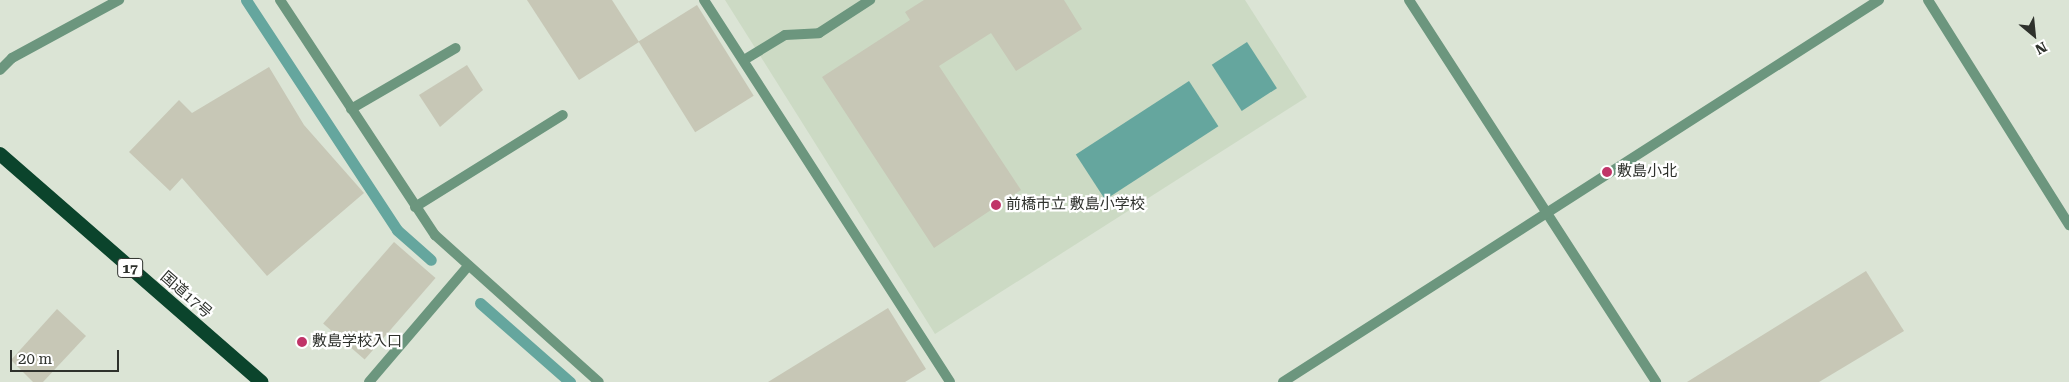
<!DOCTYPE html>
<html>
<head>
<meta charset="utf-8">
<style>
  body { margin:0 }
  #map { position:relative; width:2069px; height:382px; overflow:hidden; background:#dbe4d5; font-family:"Roboto Serif","Noto Sans JP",serif }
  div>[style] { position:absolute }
  .built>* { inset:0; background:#ccdac4 }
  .water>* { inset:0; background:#65a69e; transform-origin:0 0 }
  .stream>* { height:11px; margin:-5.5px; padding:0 5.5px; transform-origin:5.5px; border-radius:5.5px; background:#65a69e }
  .building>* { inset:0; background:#c7c7b6; transform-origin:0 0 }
  .service>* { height:10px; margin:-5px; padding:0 5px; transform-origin:5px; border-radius:5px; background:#6c967e }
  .pedestrian>* { height:10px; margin:-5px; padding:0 5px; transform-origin:5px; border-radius:5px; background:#6c967e }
  .minor>* { height:10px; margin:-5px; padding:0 5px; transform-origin:5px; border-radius:5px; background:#6c967e }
  .trunk>* { height:14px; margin:-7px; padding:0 7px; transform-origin:7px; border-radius:7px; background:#0b442c }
  .dots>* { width:14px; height:14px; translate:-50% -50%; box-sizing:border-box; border:2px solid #fff; border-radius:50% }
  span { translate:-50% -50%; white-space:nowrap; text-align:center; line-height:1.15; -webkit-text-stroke:4.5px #fff; paint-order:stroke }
  .shield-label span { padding:1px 4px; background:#fff; border:1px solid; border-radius:4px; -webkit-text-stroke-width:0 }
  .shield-label { font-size:14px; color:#2e312c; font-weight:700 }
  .poi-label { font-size:15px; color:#2e312c }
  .left { translate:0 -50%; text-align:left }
  .street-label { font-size:15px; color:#2e312c }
  .north { position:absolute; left:2009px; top:10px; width:50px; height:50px; -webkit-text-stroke:4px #fff; paint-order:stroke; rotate:152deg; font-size:14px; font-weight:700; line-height:20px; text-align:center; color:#2e312c }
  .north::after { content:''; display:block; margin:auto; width:18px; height:22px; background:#2e312c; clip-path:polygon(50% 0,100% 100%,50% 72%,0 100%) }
  .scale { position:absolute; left:10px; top:350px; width:109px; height:22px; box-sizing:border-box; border:2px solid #2e312c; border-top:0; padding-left:6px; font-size:15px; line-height:18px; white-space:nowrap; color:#2e312c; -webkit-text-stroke:4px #fff; paint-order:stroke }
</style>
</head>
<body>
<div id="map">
  <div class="built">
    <div style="clip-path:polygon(725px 0,1245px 0,1307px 97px,935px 334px)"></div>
  </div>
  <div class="water">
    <div style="left:1247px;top:42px;width:55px;height:42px;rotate:57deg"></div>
    <div style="left:1189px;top:81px;width:54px;height:135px;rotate:57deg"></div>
  </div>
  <div class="stream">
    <div style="left:246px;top:0;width:275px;rotate:56.7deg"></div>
    <div style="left:397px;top:230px;width:45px;rotate:41.4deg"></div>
    <div style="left:480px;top:303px;width:120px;rotate:41.3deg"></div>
  </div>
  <div class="building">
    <div style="clip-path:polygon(527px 0,612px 0,639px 42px,579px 80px)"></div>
    <div style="clip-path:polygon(924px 0,1064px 0,1082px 29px,1016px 71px,991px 33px,939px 66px,1021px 190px,934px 248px,822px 77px,910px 20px,905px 12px)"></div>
    <div style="left:697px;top:5px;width:107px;height:69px;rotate:58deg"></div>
    <div style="clip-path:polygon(467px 65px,483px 90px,440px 127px,419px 95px)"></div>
    <div style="clip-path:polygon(269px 67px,304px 125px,364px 193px,267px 276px,182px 178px,170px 191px,129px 152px,179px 100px,192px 113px)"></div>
    <div style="left:394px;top:242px;width:55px;height:108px;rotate:41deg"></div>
    <div style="clip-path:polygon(1866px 271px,1904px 331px,1819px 382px,1687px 382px)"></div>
    <div style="clip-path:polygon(888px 308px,926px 369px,905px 382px,768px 382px)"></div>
    <div style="clip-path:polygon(57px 309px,86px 336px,43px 382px,33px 382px,11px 360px)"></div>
  </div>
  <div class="service">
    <div style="left:280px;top:0;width:282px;rotate:56.6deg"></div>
    <div style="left:435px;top:235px;width:220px;rotate:41.9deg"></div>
    <div style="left:1409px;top:0;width:455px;rotate:57.1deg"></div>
    <div style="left:1928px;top:0;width:266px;rotate:57.9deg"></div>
    <div style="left:351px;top:109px;width:121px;rotate:-30.2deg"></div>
    <div style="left:415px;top:207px;width:174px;rotate:-31.9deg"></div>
  </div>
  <div class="pedestrian">
    <div style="left:744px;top:60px;width:48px;rotate:-31.4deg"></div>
    <div style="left:785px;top:35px;width:34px;rotate:-3deg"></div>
    <div style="left:819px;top:33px;width:61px;rotate:-32.9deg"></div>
  </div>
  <div class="minor">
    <div style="left:704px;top:0;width:454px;rotate:57.2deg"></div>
    <div style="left:0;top:70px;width:17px;rotate:-45deg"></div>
    <div style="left:12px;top:58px;width:122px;rotate:-28.5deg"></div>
    <div style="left:369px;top:382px;width:153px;rotate:-49.5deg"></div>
    <div style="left:1283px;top:382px;width:708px;rotate:-32.66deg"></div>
  </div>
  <div class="trunk">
    <div style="left:0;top:154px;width:347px;rotate:41.1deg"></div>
  </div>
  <div class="dots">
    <div style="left:1607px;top:172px;background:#c03468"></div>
    <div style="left:996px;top:205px;background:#c03468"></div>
    <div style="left:302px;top:342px;background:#c03468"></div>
  </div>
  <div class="shield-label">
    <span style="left:130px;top:268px">17</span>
  </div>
  <div class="poi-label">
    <span class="left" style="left:1617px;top:172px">敷島小北</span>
    <span class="left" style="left:1006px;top:205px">前橋市立 敷島小学校</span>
    <span class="left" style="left:312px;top:342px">敷島学校入口</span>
  </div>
  <div class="street-label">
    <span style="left:186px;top:295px;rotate:41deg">国道17号</span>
  </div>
  <div class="north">N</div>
  <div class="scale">20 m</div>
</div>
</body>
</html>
